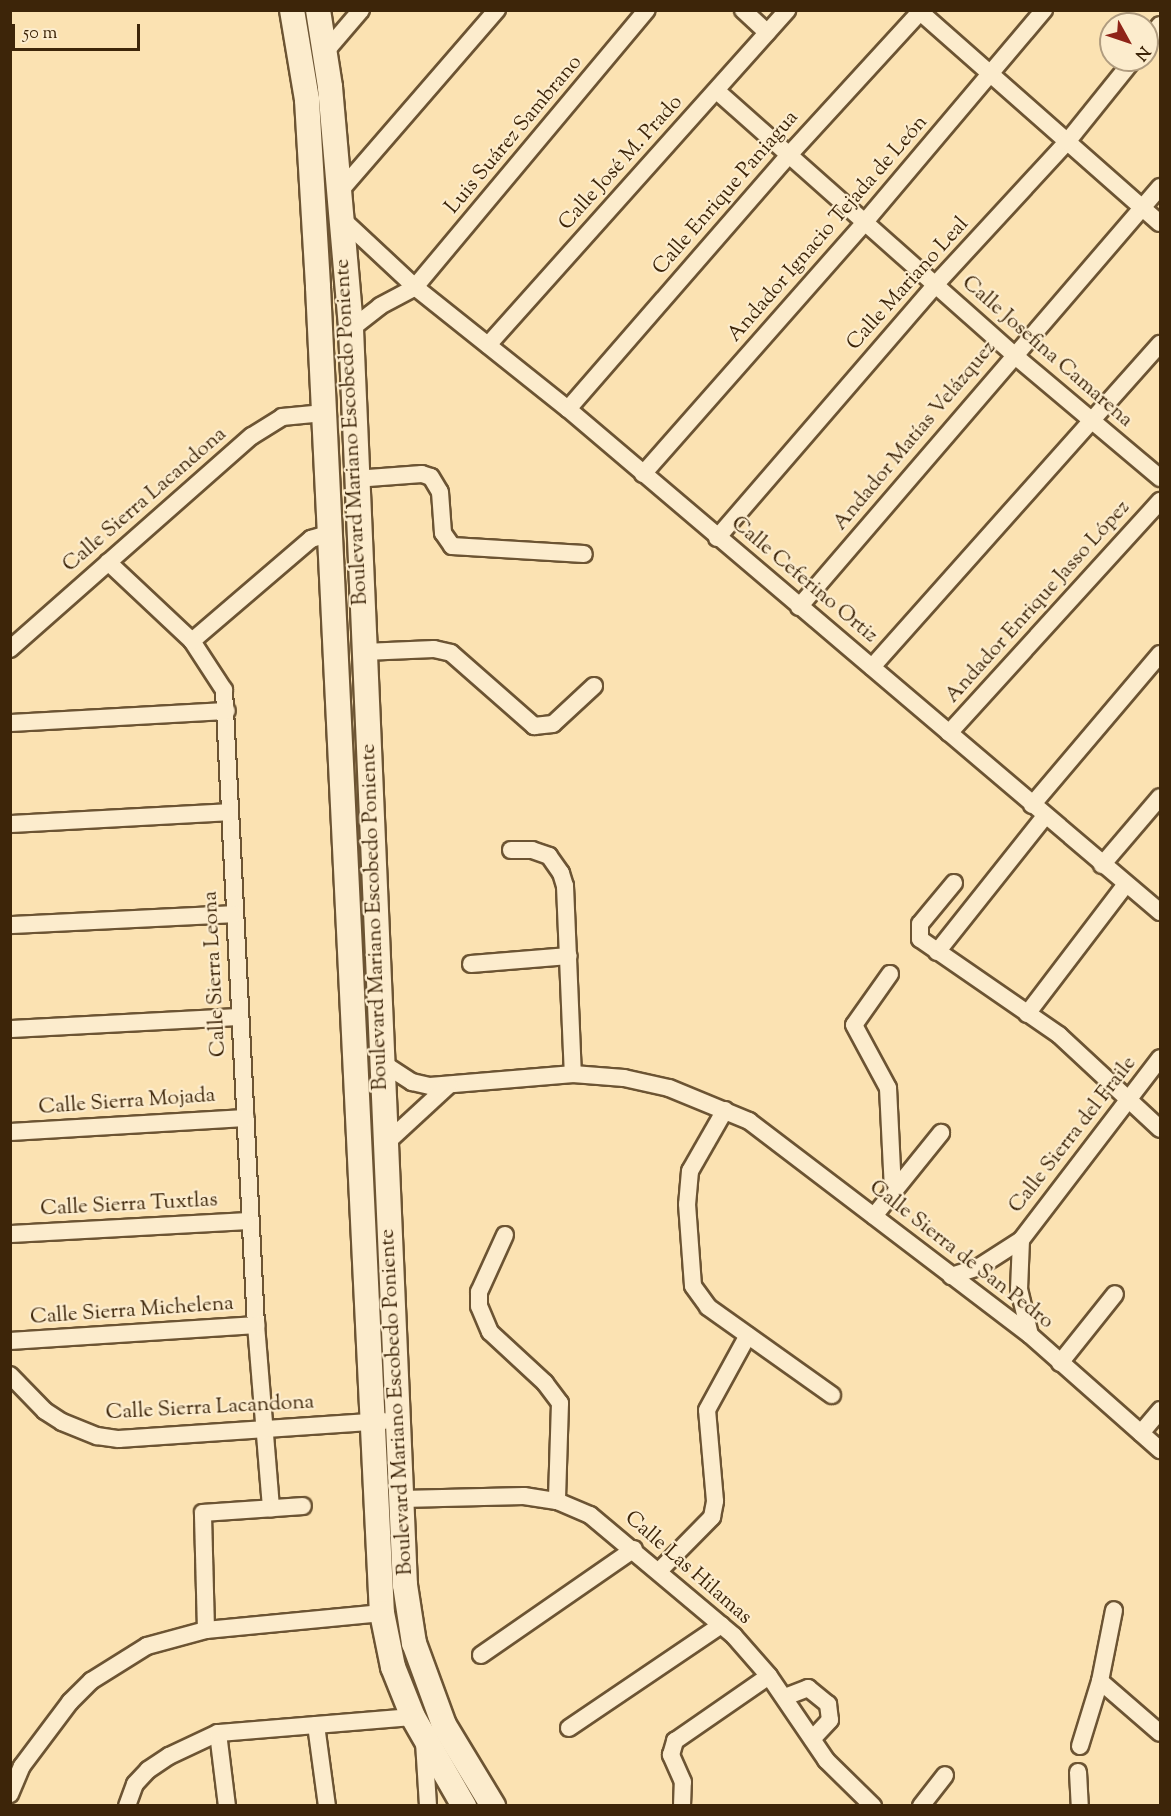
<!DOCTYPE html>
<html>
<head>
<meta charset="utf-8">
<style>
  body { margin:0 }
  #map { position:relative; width:1171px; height:1816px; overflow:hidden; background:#fbe2b2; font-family:"Sorts Mill Goudy",serif }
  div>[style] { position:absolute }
  .roads { filter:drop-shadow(2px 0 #6c5433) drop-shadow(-2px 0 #6c5433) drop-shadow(0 2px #6c5433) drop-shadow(0 -2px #6c5433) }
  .street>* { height:16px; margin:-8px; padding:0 8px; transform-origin:8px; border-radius:8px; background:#fceccd }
  .secondary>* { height:24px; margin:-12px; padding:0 12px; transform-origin:12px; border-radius:12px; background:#fceccd }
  span { translate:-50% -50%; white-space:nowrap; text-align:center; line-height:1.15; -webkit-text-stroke:4.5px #fceccd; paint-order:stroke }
  .street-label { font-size:21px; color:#3d2509 }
  .frame { position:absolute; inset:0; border:12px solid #3d2509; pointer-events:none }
  .north { position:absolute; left:1099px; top:12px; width:60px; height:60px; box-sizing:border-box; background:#fceccd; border:2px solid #b09c7f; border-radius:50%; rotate:130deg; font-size:16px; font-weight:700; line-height:24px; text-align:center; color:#3d2509 }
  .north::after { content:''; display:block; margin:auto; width:21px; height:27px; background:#8f2418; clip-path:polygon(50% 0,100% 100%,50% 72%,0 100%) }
  .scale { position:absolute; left:12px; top:24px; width:128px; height:27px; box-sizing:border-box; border:3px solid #3d2509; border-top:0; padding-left:8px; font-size:18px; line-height:21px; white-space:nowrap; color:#3d2509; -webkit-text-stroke:4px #fceccd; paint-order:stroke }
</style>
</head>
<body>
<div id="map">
  <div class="roads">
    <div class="street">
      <div style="left:743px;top:10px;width:33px;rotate:43deg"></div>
      <div style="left:918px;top:10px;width:322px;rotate:41.4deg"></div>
      <div style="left:1147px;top:42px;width:21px;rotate:-53deg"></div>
      <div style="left:326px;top:51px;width:54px;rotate:-49.5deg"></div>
      <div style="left:717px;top:91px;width:397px;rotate:41.6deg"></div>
      <div style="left:1014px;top:355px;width:191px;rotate:40.1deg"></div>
      <div style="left:340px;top:191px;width:240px;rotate:-49.1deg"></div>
      <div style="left:340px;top:217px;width:103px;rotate:43deg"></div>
      <div style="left:415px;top:287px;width:196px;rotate:38.6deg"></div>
      <div style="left:568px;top:409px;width:777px;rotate:40.35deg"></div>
      <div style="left:351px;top:329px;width:37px;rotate:-38deg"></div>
      <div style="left:380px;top:306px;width:40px;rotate:-28deg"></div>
      <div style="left:415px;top:287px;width:361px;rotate:-50.1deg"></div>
      <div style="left:488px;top:345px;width:449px;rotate:-48.2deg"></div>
      <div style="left:568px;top:409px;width:335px;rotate:-49deg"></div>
      <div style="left:788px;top:156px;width:198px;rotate:-47.5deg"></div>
      <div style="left:643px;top:474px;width:334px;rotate:-48.6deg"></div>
      <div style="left:864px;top:223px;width:279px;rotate:-49.8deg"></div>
      <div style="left:355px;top:479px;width:67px;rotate:-4.3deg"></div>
      <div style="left:422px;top:474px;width:9px;rotate:18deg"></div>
      <div style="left:431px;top:477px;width:17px;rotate:59deg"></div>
      <div style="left:440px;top:492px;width:41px;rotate:85.8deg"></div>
      <div style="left:443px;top:533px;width:16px;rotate:55deg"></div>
      <div style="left:452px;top:546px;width:132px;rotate:3.5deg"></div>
      <div style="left:717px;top:538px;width:334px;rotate:-49.2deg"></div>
      <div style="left:935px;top:285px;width:195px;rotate:-47.3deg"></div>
      <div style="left:1067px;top:142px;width:105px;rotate:-51.2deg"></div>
      <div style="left:108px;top:562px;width:115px;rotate:43.2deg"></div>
      <div style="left:192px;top:641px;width:59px;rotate:56.9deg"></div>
      <div style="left:224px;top:690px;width:636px;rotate:87.12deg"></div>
      <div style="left:256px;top:1325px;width:184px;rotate:85.3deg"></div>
      <div style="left:799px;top:607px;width:554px;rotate:-49.32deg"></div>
      <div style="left:192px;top:641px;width:157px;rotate:-40.6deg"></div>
      <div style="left:311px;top:539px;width:21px;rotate:-17deg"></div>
      <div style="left:10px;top:649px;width:322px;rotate:-41.4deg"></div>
      <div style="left:252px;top:436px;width:36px;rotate:-32deg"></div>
      <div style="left:282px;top:417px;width:42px;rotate:-5.4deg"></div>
      <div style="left:364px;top:652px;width:70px;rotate:-2.5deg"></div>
      <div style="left:434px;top:649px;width:17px;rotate:13deg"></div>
      <div style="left:451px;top:653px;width:111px;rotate:41.3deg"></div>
      <div style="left:534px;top:726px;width:19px;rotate:-6deg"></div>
      <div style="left:553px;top:724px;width:56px;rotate:-42.8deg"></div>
      <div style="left:872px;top:667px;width:433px;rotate:-48.3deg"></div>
      <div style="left:10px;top:723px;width:217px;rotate:-3.2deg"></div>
      <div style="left:949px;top:733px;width:314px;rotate:-47.7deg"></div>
      <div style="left:1032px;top:805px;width:198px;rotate:-49.7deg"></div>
      <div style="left:10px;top:824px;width:219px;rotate:-3.1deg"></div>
      <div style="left:511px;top:850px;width:21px"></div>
      <div style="left:532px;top:850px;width:18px;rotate:19deg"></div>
      <div style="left:549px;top:856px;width:21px;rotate:55deg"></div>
      <div style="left:561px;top:873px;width:14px;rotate:73deg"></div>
      <div style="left:565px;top:886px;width:188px;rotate:87.6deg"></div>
      <div style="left:1102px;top:865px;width:89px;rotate:-49.5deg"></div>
      <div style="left:954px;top:883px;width:53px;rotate:129.7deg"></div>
      <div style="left:920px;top:924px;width:15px;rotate:90deg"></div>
      <div style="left:920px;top:939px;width:169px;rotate:34.6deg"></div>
      <div style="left:1059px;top:1035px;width:138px;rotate:42.9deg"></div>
      <div style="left:10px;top:925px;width:224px;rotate:-2.8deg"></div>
      <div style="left:937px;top:952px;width:174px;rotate:-51.5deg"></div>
      <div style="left:471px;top:964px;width:98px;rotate:-4.7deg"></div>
      <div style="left:890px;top:974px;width:62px;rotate:125.2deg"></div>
      <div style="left:854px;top:1025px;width:72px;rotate:61.6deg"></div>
      <div style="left:888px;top:1088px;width:103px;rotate:87.2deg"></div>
      <div style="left:1027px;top:1014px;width:163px;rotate:-52.7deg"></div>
      <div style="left:10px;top:1029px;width:230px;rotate:-3deg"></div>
      <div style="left:381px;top:1062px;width:37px;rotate:33deg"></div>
      <div style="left:412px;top:1082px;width:18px;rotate:13deg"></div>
      <div style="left:430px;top:1086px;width:144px;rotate:-4.8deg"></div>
      <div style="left:573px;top:1074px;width:51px;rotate:4.5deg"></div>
      <div style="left:624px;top:1078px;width:46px;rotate:12.5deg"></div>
      <div style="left:669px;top:1088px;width:87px;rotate:22.4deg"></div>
      <div style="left:749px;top:1121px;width:353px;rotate:37.3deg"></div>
      <div style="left:1030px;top:1335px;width:174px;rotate:41.5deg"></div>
      <div style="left:725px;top:1110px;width:70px;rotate:119.8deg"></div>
      <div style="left:690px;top:1171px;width:33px;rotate:95deg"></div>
      <div style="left:687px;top:1204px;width:82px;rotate:85.8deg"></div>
      <div style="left:693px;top:1286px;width:26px;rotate:54deg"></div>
      <div style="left:708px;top:1307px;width:152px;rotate:35.4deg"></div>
      <div style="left:10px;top:1132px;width:236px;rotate:-3.4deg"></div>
      <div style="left:384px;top:1145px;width:88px;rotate:-42.7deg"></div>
      <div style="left:874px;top:1216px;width:107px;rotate:-51.1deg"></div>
      <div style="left:10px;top:1234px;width:240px;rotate:-3.1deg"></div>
      <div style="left:505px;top:1235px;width:63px;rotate:114.5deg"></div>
      <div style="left:479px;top:1292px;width:14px;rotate:90deg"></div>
      <div style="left:479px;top:1306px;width:28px;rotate:67deg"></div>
      <div style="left:490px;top:1332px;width:75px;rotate:42.8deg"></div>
      <div style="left:545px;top:1383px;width:25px;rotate:53deg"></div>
      <div style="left:560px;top:1403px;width:98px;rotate:91.8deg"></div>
      <div style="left:1021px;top:1240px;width:49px;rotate:92.3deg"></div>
      <div style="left:1019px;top:1289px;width:47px;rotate:76.6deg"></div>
      <div style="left:951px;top:1276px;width:29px;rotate:-18deg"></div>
      <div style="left:979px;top:1267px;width:50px;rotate:-32.7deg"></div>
      <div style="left:1021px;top:1240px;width:229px;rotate:-52.6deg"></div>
      <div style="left:10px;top:1341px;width:247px;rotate:-3.7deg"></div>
      <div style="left:1060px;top:1363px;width:88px;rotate:-51.4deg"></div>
      <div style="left:10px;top:1375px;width:50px;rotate:45.8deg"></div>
      <div style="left:45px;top:1411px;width:20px;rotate:33deg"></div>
      <div style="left:62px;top:1422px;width:38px;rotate:22deg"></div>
      <div style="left:97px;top:1436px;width:22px;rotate:8deg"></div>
      <div style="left:119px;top:1439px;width:265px;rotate:-3.9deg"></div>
      <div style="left:1141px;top:1433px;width:30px;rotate:-50deg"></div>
      <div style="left:402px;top:1499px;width:122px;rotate:-1.4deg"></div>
      <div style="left:524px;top:1496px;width:33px;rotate:9deg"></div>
      <div style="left:557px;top:1501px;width:36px;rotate:23deg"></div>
      <div style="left:590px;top:1515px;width:188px;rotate:40deg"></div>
      <div style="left:734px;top:1636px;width:53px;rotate:48.8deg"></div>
      <div style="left:769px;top:1676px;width:102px;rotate:55.8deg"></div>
      <div style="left:826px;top:1760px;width:66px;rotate:44.4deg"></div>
      <div style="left:659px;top:1571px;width:76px;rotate:-45.5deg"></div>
      <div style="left:712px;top:1517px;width:16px;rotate:-79deg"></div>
      <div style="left:715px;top:1501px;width:91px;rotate:-95deg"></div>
      <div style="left:707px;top:1410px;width:85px;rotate:-61.3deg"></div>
      <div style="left:206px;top:1630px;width:117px;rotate:-91.5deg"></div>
      <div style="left:203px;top:1513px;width:100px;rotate:-4deg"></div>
      <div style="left:481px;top:1655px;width:186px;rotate:-34.7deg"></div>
      <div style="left:1100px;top:1681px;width:79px;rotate:40.9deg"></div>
      <div style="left:785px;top:1697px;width:25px;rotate:-21deg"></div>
      <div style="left:808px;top:1688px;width:26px;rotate:39deg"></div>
      <div style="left:828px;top:1704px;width:16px;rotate:83deg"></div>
      <div style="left:830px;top:1720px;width:26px;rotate:133deg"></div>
      <div style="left:316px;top:1725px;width:82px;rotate:82.3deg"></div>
      <div style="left:569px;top:1728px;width:184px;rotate:-34.1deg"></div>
      <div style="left:218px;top:1733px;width:74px;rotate:83deg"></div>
      <div style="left:424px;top:1742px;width:64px;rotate:86.4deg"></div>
      <div style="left:1080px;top:1746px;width:68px;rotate:-72.9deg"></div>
      <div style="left:1100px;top:1681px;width:72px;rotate:-78.8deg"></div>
      <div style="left:1078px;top:1772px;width:34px;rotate:87deg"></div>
      <div style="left:10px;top:1794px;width:30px;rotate:-67deg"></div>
      <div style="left:22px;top:1766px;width:80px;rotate:-53.1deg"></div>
      <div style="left:70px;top:1702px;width:30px;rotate:-45deg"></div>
      <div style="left:91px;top:1681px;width:66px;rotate:-32deg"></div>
      <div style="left:147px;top:1646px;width:61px;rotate:-15.2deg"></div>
      <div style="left:206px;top:1630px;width:177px;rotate:-5.5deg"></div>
      <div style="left:127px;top:1806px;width:23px;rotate:-70deg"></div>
      <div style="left:135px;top:1784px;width:19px;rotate:-47deg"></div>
      <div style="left:148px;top:1770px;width:25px;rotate:-34deg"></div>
      <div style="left:169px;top:1756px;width:54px;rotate:-25.1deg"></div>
      <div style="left:218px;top:1733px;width:196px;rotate:-4.7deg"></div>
      <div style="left:682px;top:1806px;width:24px;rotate:-88deg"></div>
      <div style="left:683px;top:1782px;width:30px;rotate:-114deg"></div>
      <div style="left:671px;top:1755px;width:15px;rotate:-74deg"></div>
      <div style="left:675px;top:1741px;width:114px;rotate:-34.7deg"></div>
      <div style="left:921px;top:1806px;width:39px;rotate:-52deg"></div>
    </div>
    <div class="secondary">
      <div style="left:292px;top:10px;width:91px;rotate:80.5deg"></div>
      <div style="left:307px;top:100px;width:187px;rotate:86.6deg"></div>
      <div style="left:318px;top:287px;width:1328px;rotate:87.24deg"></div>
      <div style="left:382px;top:1613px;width:55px;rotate:78.5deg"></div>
      <div style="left:393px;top:1667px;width:54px;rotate:68.2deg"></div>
      <div style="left:413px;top:1717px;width:103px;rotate:60.2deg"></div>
      <div style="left:318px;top:10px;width:78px;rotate:81.1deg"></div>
      <div style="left:330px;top:87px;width:243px;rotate:85deg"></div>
      <div style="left:351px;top:329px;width:1257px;rotate:87.54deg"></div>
      <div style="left:405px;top:1585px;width:59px;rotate:81.2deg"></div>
      <div style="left:414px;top:1643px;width:87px;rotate:69.9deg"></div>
      <div style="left:444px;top:1725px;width:95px;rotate:58.8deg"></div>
    </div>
  </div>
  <div class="street-label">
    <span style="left:514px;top:135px;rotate:-50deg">Luis Suárez Sambrano</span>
    <span style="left:621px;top:163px;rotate:-48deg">Calle José M. Prado</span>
    <span style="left:726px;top:193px;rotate:-49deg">Calle Enrique Paniagua</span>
    <span style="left:828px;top:229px;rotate:-49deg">Andador Ignacio Tejada de León</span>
    <span style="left:908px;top:284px;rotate:-48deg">Calle Mariano Leal</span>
    <span style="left:1047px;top:352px;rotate:41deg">Calle Josefina Camarena</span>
    <span style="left:352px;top:432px;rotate:-93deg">Boulevard Mariano Escobedo Poniente</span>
    <span style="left:915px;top:436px;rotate:-50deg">Andador Matías Velázquez</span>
    <span style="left:145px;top:500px;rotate:-41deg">Calle Sierra Lacandona</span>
    <span style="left:804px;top:580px;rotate:40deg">Calle Ceferino Ortiz</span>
    <span style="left:1038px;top:602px;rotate:-48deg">Andador Enrique Jasso López</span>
    <span style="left:375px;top:917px;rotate:-92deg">Boulevard Mariano Escobedo Poniente</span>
    <span style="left:215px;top:974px;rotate:-93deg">Calle Sierra Leona</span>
    <span style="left:127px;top:1102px;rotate:-4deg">Calle Sierra Mojada</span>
    <span style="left:1073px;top:1135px;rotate:-52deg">Calle Sierra del Fraile</span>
    <span style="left:129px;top:1205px;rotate:-3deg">Calle Sierra Tuxtlas</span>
    <span style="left:961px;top:1255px;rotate:38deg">Calle Sierra de San Pedro</span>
    <span style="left:132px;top:1311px;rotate:-4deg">Calle Sierra Michelena</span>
    <span style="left:397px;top:1402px;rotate:-93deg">Boulevard Mariano Escobedo Poniente</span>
    <span style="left:210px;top:1408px;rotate:-3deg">Calle Sierra Lacandona</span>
    <span style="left:688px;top:1568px;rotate:41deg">Calle Las Hilamas</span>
  </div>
  <div class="frame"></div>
  <div class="north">N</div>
  <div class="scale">50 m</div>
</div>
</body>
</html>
